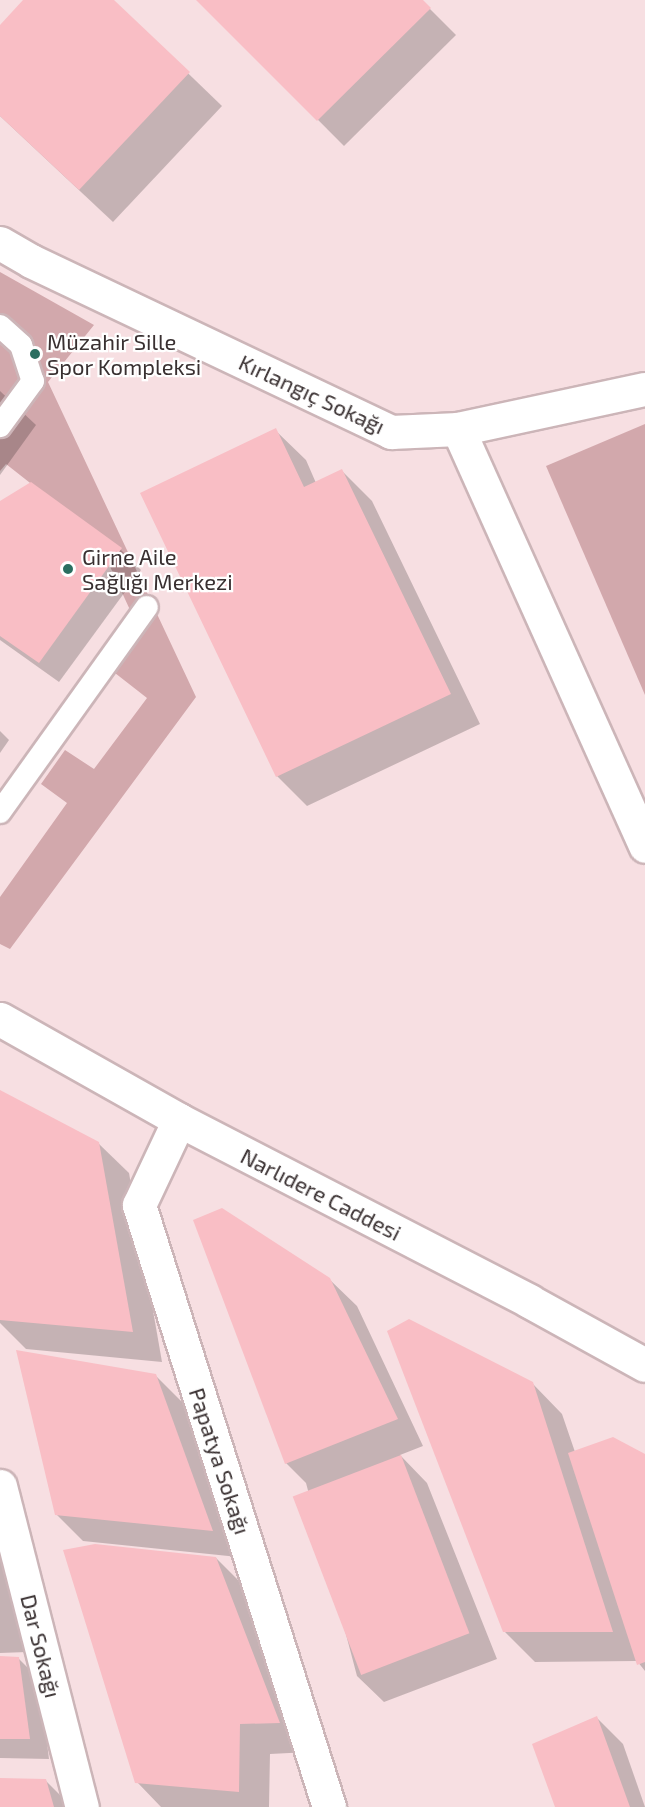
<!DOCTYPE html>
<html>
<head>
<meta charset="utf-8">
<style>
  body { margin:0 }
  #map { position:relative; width:645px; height:1807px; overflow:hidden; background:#f7dfe2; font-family:"Exo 2",sans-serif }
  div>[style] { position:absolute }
  .green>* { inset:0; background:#d2a8ac }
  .shadow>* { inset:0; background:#0003 }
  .building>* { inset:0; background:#f9bec5; transform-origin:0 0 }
  .roads { filter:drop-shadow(2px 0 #ccb5b8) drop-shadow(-2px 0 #ccb5b8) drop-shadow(0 2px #ccb5b8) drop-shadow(0 -2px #ccb5b8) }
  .service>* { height:22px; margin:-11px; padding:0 11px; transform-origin:11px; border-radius:11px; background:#fff }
  .minor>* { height:33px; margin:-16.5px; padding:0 16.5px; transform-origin:16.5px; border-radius:16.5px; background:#fff }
  .tertiary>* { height:33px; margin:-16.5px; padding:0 16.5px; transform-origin:16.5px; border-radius:16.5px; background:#fff }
  .dots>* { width:16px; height:16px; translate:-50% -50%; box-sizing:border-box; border:3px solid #fff; border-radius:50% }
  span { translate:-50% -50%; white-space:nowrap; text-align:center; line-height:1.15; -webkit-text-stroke:4.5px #fff; paint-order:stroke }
  .poi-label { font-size:22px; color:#393031 }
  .left { translate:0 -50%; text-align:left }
  .street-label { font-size:22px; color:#393031 }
</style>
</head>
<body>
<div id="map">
  <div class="green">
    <div style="clip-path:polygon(0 272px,94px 325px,48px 382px,196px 697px,10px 949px,0 944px,0 897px,67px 803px,41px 784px,65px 750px,94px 769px,147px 698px,115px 673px,142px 636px,95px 534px,6px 464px,0 471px)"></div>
    <div style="clip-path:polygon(645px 424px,645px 695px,546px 466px)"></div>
  </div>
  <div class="shadow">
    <div style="clip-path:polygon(25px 0,112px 0,222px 106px,113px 222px,0 116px,0 27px)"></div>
    <div style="clip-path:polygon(199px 0,421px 0,456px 35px,344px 146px)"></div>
    <div style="clip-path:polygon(0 391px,36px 425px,0 475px)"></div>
    <div style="clip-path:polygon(275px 430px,306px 460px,316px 483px,342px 471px,372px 501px,480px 724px,307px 806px,277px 776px)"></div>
    <div style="clip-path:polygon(31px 484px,121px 550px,141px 570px,59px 682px,0 640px,0 503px)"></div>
    <div style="clip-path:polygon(0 731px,9px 740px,0 753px)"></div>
    <div style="clip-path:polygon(0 1092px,98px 1143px,129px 1173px,162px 1362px,26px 1349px,0 1323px)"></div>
    <div style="clip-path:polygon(329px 1279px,357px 1306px,423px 1446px,400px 1455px,427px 1483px,497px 1659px,384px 1702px,357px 1676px,306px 1483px,286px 1463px)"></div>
    <div style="clip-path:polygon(155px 1375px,182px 1402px,238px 1557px,83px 1541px,56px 1514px)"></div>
    <div style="clip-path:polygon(532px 1383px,562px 1414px,575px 1452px,645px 1456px,645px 1671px,637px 1661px,535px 1662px,505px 1632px)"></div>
    <div style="clip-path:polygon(0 1554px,27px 1652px,0 1653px)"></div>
    <div style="clip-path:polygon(216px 1558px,246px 1588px,309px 1752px,270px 1754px,269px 1807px,161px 1807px,137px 1782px)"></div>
    <div style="clip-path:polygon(0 1657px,18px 1658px,39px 1679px,49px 1759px,0 1758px)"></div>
    <div style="clip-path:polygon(597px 1718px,623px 1744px,645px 1807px,557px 1807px)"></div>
    <div style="clip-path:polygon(0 1779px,45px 1780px,72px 1807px,0 1807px)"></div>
  </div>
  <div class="building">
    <div style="clip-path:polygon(23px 0,114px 0,190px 72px,79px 190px,0 116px,0 25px)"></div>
    <div style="clip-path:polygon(196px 0,423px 0,431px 8px,317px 121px)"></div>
    <div style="clip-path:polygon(276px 428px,304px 487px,342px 469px,451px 694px,276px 777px,140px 493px)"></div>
    <div style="clip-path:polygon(31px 482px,122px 548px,39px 663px,0 636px,0 501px)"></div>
    <div style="clip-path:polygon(0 1090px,99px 1142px,133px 1332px,0 1320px)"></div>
    <div style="clip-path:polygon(222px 1208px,330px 1278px,398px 1419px,285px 1464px,193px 1220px)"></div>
    <div style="clip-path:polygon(409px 1319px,533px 1382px,613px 1632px,503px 1632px,387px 1331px)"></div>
    <div style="clip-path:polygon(16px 1350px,156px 1374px,213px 1531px,55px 1515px)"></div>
    <div style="clip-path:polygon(613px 1437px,645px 1454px,645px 1662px,637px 1665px,568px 1453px)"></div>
    <div style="left:401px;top:1455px;width:191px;height:116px;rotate:69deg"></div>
    <div style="clip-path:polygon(95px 1544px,216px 1557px,280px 1723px,240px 1724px,239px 1792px,135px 1783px,63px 1550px)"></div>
    <div style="clip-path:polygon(0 1656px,19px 1657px,30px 1739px,0 1739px)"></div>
    <div style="clip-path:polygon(597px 1716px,630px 1807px,555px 1807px,532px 1744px)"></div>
    <div style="clip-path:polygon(0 1778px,46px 1779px,54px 1807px,0 1807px)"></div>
  </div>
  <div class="roads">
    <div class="service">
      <div style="left:0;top:326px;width:28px;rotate:42deg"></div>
      <div style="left:21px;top:345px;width:38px;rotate:72deg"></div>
      <div style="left:33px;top:381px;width:56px;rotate:126.3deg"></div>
      <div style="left:0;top:812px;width:252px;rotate:-54.4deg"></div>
    </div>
    <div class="minor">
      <div style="left:0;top:243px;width:36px;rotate:30deg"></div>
      <div style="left:31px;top:261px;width:399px;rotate:25.4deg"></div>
      <div style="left:391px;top:432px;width:67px;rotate:-2.6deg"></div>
      <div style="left:458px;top:429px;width:191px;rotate:-12.1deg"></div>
      <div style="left:458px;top:429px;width:457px;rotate:65.8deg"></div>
      <div style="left:179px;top:1120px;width:94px;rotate:115.2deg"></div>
      <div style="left:139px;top:1205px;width:631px;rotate:72.48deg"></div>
      <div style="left:0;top:1486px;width:331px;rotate:75.7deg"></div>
    </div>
    <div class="tertiary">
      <div style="left:0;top:1019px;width:206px;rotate:29.4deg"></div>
      <div style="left:179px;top:1120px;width:394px;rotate:27.3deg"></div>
      <div style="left:529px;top:1301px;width:132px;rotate:28.9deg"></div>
    </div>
  </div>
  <div class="dots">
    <div style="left:35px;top:354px;background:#2b6e60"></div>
    <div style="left:68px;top:569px;background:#2b6e60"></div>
  </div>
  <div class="poi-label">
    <span class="left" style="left:47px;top:354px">Müzahir Sille<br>Spor Kompleksi</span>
    <span class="left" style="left:82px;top:569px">Girne Aile<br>Sağlığı Merkezi</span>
  </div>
  <div class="street-label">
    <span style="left:312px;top:394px;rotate:25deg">Kırlangıç Sokağı</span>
    <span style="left:321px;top:1194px;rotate:27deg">Narlıdere Caddesi</span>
    <span style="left:220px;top:1461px;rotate:72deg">Papatya Sokağı</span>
    <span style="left:41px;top:1646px;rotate:76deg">Dar Sokağı</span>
  </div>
</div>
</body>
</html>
